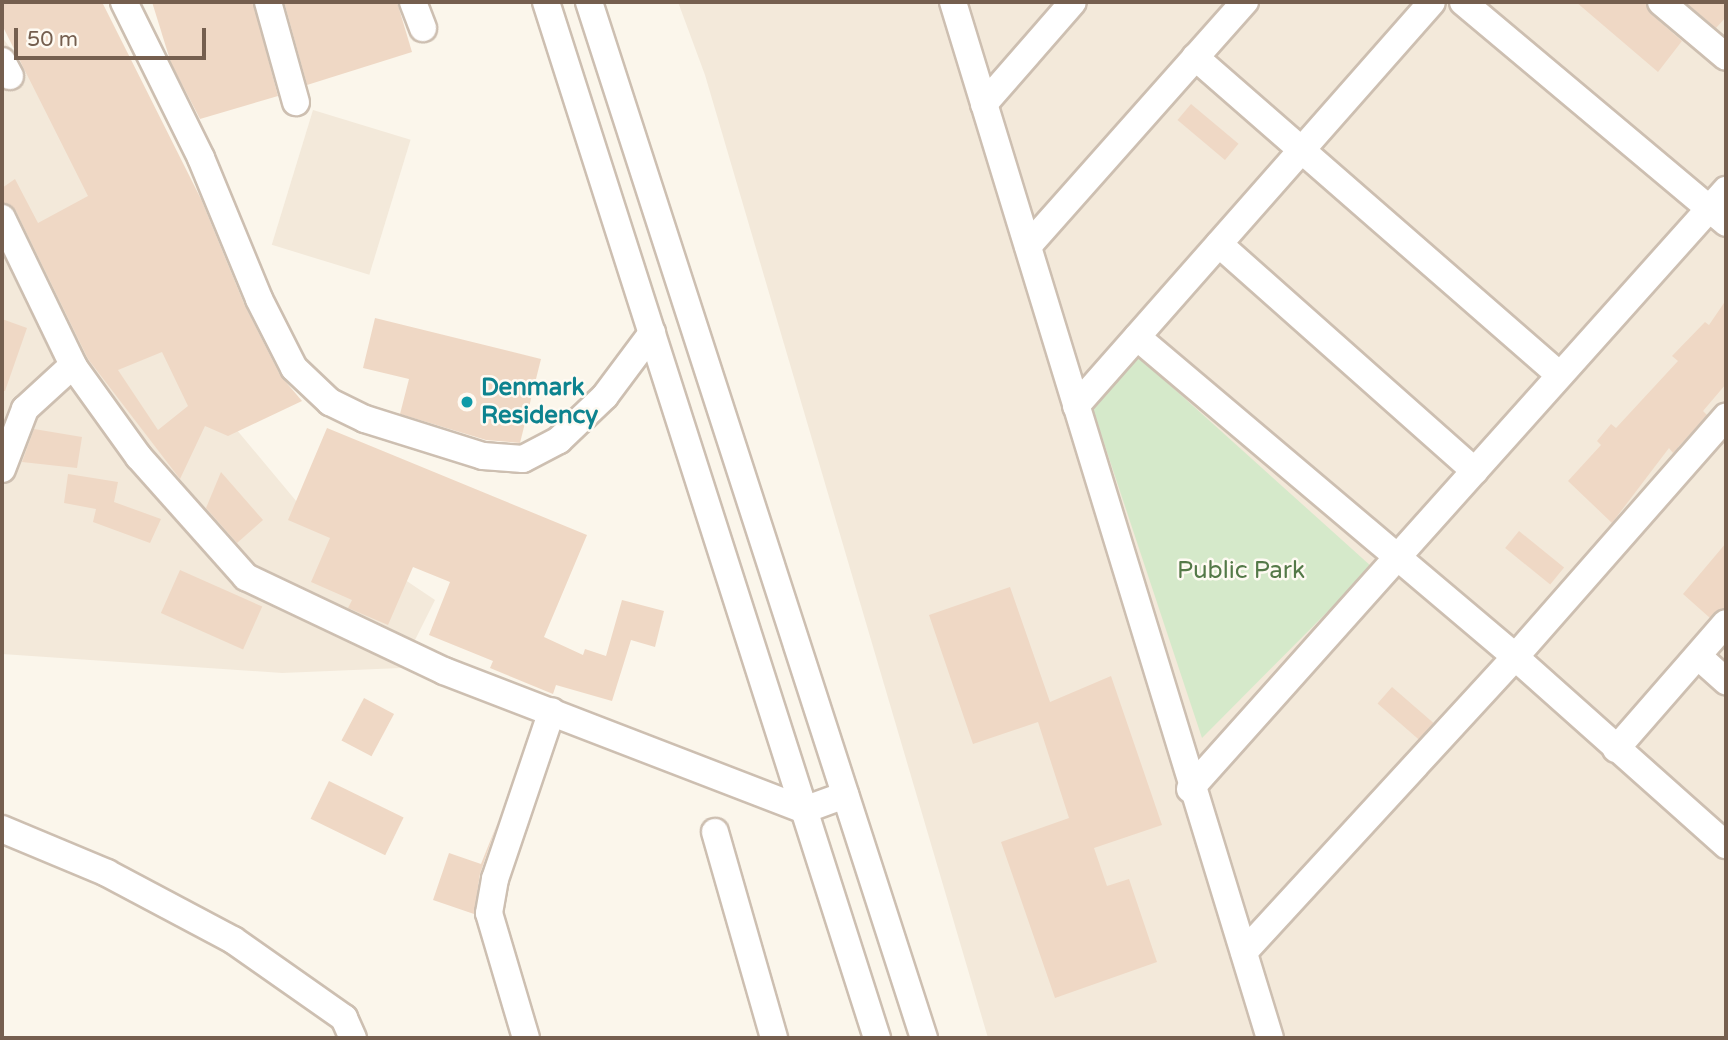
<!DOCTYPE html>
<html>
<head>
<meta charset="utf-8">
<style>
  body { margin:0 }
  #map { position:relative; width:1728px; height:1040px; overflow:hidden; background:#fbf6eb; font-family:"Varela Round",sans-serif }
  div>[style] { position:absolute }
  .residential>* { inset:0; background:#f3e9da; transform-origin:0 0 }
  .green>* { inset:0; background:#d5e9ca }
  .building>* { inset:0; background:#efd8c5; transform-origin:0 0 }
  .roads { filter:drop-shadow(2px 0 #cdbfb1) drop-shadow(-2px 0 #cdbfb1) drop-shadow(0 2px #cdbfb1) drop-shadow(0 -2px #cdbfb1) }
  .minor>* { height:26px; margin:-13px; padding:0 13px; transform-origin:13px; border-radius:13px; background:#fff }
  .dots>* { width:19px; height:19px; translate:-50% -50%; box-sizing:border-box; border:4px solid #fefaf2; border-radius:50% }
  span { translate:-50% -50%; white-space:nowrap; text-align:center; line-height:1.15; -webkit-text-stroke:5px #fefaf2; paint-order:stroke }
  .culture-label { font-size:24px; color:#0d838f; font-weight:700 }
  .left { translate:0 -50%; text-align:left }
  .park-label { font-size:24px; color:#547948 }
  .frame { position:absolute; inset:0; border:4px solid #755f4f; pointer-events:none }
  .scale { position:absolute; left:14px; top:28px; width:192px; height:32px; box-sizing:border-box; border:4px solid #755f4f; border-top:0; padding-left:9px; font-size:21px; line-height:24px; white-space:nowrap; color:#755f4f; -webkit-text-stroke:5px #fefaf2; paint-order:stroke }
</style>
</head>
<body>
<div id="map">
  <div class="residential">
    <div style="clip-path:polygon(678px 2px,1726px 2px,1726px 1038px,988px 1038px,705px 75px)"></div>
    <div style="clip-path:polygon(2px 37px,78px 141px,201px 387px,307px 514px,435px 600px,401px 668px,282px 673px,2px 654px)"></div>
    <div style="left:313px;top:110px;width:102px;height:141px;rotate:17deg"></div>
  </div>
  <div class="green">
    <div style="clip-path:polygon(1131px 350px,1372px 567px,1202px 738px,1091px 404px)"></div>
  </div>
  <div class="building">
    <div style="clip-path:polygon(evenodd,2px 2px,102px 2px,201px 199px,245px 306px,280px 375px,302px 401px,228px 436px,205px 426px,180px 479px,88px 359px,16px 211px,2px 202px,2px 188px,15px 179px,38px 223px,88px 196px,2px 25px,2px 2px,162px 352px,188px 406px,158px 430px,118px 370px,162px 352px)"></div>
    <div style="clip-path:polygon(152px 2px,253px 2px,278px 96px,200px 119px,171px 63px)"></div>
    <div style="clip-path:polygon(284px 2px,397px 2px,412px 52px,307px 85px)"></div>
    <div style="clip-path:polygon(1576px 2px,1646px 2px,1651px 14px,1682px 41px,1658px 72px)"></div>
    <div style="clip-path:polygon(1685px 2px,1726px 2px,1726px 17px,1716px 28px)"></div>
    <div style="left:1191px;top:104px;width:62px;height:21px;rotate:40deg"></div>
    <div style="clip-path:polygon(1726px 300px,1726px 384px,1703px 411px,1707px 415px,1673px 453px,1669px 448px,1612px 523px,1568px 481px,1601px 445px,1597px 441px,1611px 424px,1616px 428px,1678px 361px,1672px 356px,1705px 322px,1709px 325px)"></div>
    <div style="clip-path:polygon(375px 318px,541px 359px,520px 443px,486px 440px,400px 414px,409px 379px,363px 368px)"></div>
    <div style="clip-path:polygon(2px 319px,27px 328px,5px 391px,2px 391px)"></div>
    <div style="clip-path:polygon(327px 428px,587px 535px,544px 637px,583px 655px,585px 649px,606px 656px,622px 600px,664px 611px,655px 647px,631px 640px,612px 701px,556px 685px,553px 694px,490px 668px,493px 661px,429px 635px,450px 582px,413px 567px,388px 625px,348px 608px,352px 600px,311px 582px,330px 538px,288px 520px)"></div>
    <div style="clip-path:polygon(34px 429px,82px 437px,77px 468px,22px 462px)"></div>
    <div style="clip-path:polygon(221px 472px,263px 520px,237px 543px,206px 508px)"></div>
    <div style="clip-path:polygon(68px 474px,118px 482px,114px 502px,161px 519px,150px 543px,93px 522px,96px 509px,64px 503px)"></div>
    <div style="left:1519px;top:531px;width:58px;height:22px;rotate:39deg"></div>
    <div style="clip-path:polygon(1726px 543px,1726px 608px,1710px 618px,1683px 594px)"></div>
    <div style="left:180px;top:570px;width:90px;height:47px;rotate:24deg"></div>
    <div style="clip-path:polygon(1010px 587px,1050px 702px,1111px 676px,1162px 825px,1094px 848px,1107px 886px,1129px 879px,1157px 962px,1055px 998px,1001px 842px,1069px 818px,1038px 722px,973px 744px,929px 615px)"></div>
    <div style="left:1392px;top:687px;width:55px;height:22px;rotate:41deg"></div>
    <div style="left:364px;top:698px;width:34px;height:48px;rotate:28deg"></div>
    <div style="left:329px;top:781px;width:83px;height:42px;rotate:26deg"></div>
    <div style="clip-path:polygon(497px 824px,480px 874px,474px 914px,433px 900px,449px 853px,481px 864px)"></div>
  </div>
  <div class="roads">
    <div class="minor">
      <div style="left:124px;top:2px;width:174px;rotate:63.7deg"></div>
      <div style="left:201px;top:158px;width:152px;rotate:67.6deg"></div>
      <div style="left:259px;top:299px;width:77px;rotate:63.1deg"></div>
      <div style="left:294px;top:368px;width:50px;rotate:43.4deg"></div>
      <div style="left:330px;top:402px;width:39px;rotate:26deg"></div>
      <div style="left:365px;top:419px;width:124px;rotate:17.4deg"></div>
      <div style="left:483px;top:456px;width:40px;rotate:4.3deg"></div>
      <div style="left:523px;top:459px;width:41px;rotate:-27.8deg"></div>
      <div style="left:559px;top:440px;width:64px;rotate:-43.7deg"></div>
      <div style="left:605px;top:396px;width:79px;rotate:-53.3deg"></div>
      <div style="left:268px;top:2px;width:104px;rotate:74.4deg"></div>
      <div style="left:413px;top:2px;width:28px;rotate:69deg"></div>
      <div style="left:546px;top:2px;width:1088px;rotate:72.28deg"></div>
      <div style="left:589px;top:2px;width:1089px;rotate:72.08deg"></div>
      <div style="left:953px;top:2px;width:1083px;rotate:72.99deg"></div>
      <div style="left:1463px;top:2px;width:344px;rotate:40deg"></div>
      <div style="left:1661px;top:2px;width:85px;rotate:40.2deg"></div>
      <div style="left:1195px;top:57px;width:484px;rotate:41.1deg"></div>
      <div style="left:2px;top:61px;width:17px;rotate:62deg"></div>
      <div style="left:984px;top:104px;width:135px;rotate:-48.9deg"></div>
      <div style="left:2px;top:218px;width:165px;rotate:64.2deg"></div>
      <div style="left:74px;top:367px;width:111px;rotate:54.2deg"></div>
      <div style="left:139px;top:457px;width:161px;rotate:48.3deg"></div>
      <div style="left:246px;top:577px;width:219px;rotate:25.4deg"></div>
      <div style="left:444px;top:671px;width:386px;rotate:21.1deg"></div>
      <div style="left:804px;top:810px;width:44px;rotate:-20.1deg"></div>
      <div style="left:1219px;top:244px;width:342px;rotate:41.6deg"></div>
      <div style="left:1028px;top:246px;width:327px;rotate:-48.4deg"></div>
      <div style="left:1137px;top:337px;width:495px;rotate:40.2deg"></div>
      <div style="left:1515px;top:657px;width:283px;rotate:41.7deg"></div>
      <div style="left:1076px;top:406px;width:538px;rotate:-48.61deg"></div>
      <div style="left:2px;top:469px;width:64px;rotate:-69deg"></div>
      <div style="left:25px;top:409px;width:65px;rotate:-42.5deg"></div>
      <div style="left:1698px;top:656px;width:38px;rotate:42deg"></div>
      <div style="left:1616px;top:749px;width:167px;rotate:-48.9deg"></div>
      <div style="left:1190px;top:789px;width:804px;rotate:-48.18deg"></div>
      <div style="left:2px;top:829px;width:114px;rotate:22.7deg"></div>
      <div style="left:107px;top:873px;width:143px;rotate:28deg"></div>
      <div style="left:233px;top:940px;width:136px;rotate:35.1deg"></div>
      <div style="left:344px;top:1018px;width:22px;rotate:66deg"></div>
      <div style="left:715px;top:832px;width:214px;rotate:74deg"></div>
      <div style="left:1244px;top:952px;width:401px;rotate:-47.4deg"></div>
      <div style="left:1515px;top:657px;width:320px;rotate:-48.7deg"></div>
      <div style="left:526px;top:1038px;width:130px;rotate:-106.5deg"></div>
      <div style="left:489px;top:913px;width:35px;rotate:-80deg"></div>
      <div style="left:495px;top:879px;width:177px;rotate:-71.3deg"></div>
    </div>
  </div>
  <div class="dots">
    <div style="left:467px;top:402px;background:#0f9aa8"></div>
  </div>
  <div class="culture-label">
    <span class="left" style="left:481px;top:402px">Denmark<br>Residency</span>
  </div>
  <div class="park-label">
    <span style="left:1241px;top:571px">Public Park</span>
  </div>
  <div class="frame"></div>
  <div class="scale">50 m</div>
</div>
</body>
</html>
